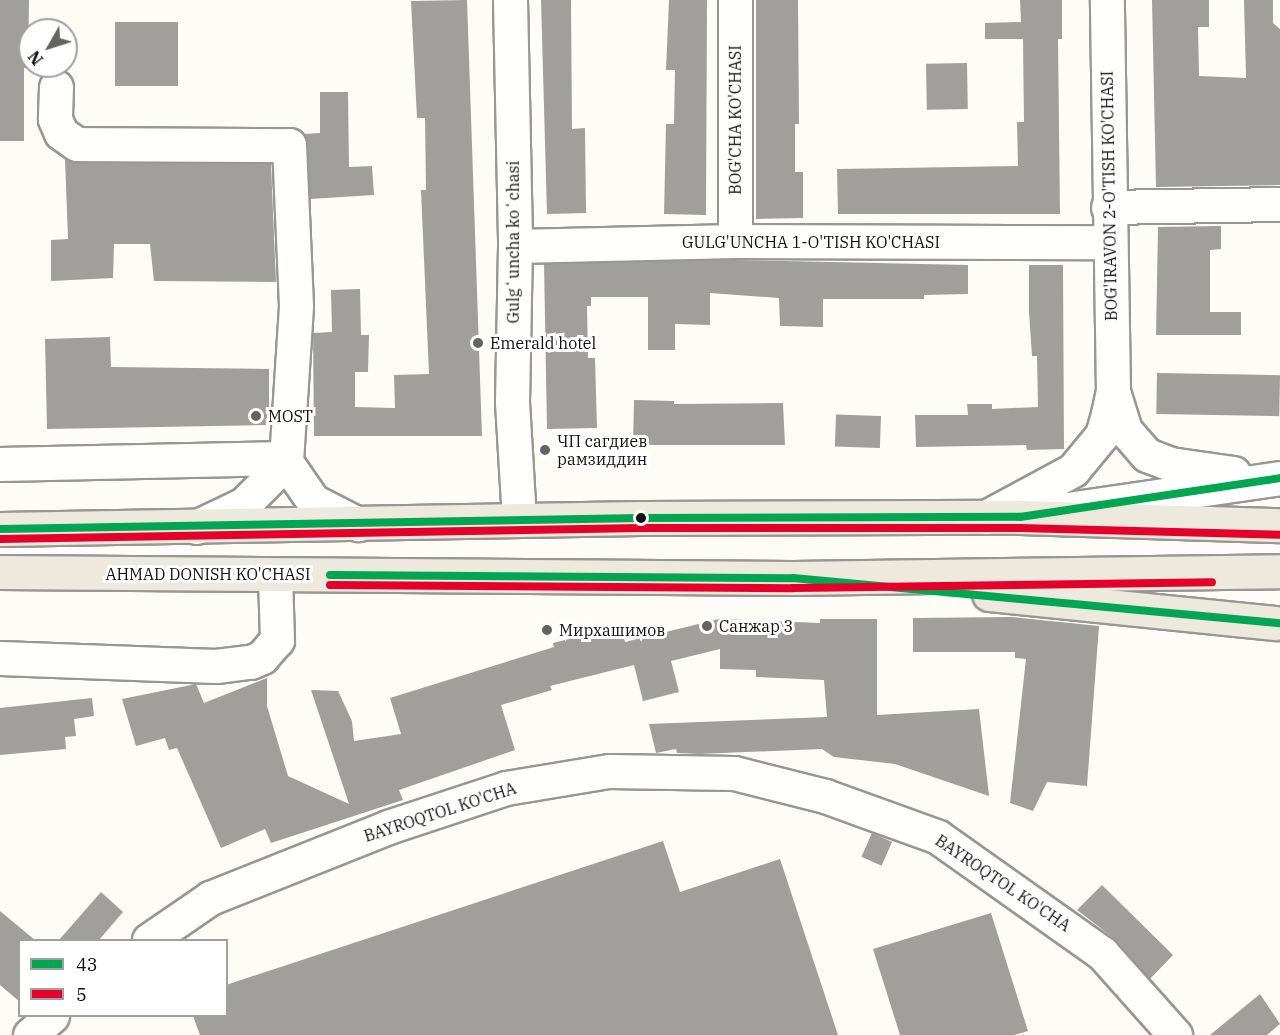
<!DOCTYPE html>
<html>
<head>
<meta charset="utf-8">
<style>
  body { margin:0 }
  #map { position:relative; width:1280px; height:1035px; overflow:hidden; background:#fdfcf7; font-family:"IBM Plex Serif",serif }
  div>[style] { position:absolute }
  .building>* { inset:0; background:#a19f9c; transform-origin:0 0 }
  .roads { filter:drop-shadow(2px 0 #979795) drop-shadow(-2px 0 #979795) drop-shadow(0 2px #979795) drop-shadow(0 -2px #979795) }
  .minor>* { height:33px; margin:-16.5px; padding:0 16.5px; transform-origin:16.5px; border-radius:16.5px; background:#fffffe }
  .major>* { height:33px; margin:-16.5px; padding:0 16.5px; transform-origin:16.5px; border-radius:16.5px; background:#ede9dc }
  .bus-1>* { height:8px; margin:-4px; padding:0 4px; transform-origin:4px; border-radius:4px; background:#00a651 }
  .bus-2>* { height:8px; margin:-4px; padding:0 4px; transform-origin:4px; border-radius:4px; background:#e4002b }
  .dots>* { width:16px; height:16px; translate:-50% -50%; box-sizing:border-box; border:3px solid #fff; border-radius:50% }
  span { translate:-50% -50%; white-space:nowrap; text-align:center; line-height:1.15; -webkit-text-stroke:6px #fff; paint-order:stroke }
  .street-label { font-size:16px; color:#111 }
  .poi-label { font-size:16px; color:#111 }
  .left { translate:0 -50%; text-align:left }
  .legend { position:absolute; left:18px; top:939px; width:210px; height:78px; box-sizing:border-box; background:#fff; border:2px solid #a0a0a0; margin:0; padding:8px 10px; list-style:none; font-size:18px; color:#111 }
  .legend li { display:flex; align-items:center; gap:12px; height:30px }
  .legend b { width:30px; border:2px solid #a0a0a0 }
  .north { position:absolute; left:18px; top:18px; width:60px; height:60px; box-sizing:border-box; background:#fff; border:2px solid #a0a0a0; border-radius:50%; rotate:231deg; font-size:16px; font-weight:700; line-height:24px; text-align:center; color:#111 }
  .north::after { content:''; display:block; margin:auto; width:21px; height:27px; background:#646362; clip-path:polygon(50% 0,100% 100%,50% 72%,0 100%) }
</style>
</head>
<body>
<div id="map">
  <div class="building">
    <div style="clip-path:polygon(0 0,29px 0,28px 68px,24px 68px,24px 141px,0 141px)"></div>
    <div style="clip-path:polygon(467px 0,482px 436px,314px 436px,313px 333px,332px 332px,331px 290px,360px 289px,361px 335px,369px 335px,368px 372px,355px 372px,355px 407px,395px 408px,394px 375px,429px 374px,421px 190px,426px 190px,425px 118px,417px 118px,411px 1px)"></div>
    <div style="clip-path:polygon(541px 0,571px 0,572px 129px,585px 128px,586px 213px,547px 214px)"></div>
    <div style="clip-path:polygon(669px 0,707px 0,706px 215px,664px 214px,666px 124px,674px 124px,675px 70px,666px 70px)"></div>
    <div style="clip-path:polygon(756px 0,798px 0,799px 124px,795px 124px,795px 172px,803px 172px,803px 218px,756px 219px)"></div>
    <div style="clip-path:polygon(1020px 0,1062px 0,1062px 39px,1058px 39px,1060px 214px,838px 214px,837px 169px,1018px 166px,1017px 122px,1024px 122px,1023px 39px,985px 39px,985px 23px,1021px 22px)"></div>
    <div style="clip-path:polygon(1152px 0,1209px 0,1209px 27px,1198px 27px,1199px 76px,1246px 78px,1244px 0,1273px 0,1273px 23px,1280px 29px,1280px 185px,1156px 187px)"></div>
    <div style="left:115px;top:22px;width:63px;height:64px"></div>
    <div style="left:967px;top:63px;width:46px;height:41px;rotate:89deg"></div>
    <div style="clip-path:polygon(320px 92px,348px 92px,349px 167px,372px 166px,374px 195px,310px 199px,304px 134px,320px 133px)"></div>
    <div style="clip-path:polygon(65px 159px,77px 163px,271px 164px,276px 282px,154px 281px,150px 244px,114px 244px,113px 278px,51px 281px,51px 240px,68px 239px)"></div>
    <div style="clip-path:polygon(1221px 226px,1221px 249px,1210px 250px,1210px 312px,1241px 312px,1241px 335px,1156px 335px,1158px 227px)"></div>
    <div style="clip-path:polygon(735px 260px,968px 265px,968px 294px,924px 295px,924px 299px,823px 299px,823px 327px,780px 326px,779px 298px,710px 293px,710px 325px,675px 324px,675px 350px,648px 350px,648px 297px,591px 297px,591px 306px,587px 306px,588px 358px,595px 358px,597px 428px,547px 429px,544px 264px)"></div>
    <div style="clip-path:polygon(1029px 265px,1063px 265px,1064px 449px,1027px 450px,1026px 445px,916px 447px,915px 415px,968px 415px,967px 404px,992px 404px,992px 409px,1038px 407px,1037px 356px,1032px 356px,1029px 312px)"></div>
    <div style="clip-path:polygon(110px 337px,111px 367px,269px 369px,269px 425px,47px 429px,45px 339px)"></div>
    <div style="left:1157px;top:373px;width:123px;height:41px;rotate:1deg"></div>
    <div style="clip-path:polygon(634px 400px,674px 401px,674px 404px,783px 403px,785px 445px,633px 445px)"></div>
    <div style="left:881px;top:416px;width:32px;height:45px;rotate:92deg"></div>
    <div style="clip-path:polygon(1012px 617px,1099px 626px,1087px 786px,1047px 782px,1033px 811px,1010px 803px,1026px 659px,1015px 658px,1015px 652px,913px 652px,913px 618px)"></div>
    <div style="clip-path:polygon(719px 619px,820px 623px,820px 619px,877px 619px,877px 715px,979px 709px,989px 796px,895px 764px,834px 757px,822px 749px,699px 754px,677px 753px,676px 749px,656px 753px,649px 724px,827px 717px,824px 680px,756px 677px,756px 670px,720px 669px,720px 649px,671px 661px,679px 692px,643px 701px,634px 665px,550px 686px,552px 690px,501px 705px,515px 750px,399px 790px,403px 800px,271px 843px,265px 829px,221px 848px,177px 748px,169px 750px,165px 738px,136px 746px,122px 699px,196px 684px,204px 703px,267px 678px,267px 706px,288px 776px,349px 804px,311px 690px,338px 691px,352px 721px,354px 741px,401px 734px,390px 698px,554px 647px,553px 643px,621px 626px,625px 642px)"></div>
    <div style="clip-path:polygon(92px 698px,94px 716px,74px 719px,76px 736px,65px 737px,66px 749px,0 755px,0 708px)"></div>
    <div style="left:872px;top:833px;width:22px;height:26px;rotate:24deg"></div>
    <div style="clip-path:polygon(663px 841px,680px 892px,780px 859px,838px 1035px,200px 1035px,193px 1016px,226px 1016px,226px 985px)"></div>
    <div style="clip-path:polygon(1102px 885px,1173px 955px,1150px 979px,1116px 940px,1077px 910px)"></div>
    <div style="clip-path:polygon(101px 892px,123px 912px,99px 940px,59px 940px)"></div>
    <div style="clip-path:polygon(0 911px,35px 940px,20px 940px,20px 1002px,0 985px)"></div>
    <div style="clip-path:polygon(991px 913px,1028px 1031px,1014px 1035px,900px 1035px,873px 949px)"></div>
    <div style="clip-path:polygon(1260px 994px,1280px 1024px,1267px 1035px,1210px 1035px)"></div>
  </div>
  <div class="roads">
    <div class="minor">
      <div style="left:510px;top:0;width:246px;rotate:88.8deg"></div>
      <div style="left:515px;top:246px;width:156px;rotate:91.1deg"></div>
      <div style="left:512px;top:402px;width:118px;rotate:86.6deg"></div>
      <div style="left:735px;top:0;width:241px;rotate:90deg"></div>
      <div style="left:56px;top:87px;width:32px;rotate:92deg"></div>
      <div style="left:55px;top:119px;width:15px;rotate:67deg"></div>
      <div style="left:61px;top:133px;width:19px;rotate:35deg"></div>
      <div style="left:77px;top:144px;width:212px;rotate:0.3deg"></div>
      <div style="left:289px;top:145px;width:161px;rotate:87.5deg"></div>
      <div style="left:296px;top:306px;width:156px;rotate:93.7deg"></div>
      <div style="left:286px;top:462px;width:47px;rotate:55.3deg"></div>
      <div style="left:313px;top:501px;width:51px;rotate:27.1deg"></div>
      <div style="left:1108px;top:207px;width:172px;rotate:-1deg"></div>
      <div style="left:515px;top:246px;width:220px;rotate:-1.3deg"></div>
      <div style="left:735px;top:241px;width:373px;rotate:0.2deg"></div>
      <div style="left:1113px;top:391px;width:41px;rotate:72.9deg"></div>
      <div style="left:1125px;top:430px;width:33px;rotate:49deg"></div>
      <div style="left:1147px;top:455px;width:25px;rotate:21deg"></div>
      <div style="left:1170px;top:464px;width:64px;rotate:8.1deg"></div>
      <div style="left:0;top:464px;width:286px;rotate:-1.2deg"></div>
      <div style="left:1061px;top:510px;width:221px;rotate:-8.3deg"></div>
      <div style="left:986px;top:517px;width:99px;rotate:-28.4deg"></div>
      <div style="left:1073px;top:470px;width:45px;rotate:-50.4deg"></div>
      <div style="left:1102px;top:435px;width:22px;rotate:-74deg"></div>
      <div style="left:1108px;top:414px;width:24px;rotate:-78deg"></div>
      <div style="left:1113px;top:391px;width:391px;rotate:-90.9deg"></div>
      <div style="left:196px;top:527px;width:53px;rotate:-25.6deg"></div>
      <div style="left:244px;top:504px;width:59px;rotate:-45deg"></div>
      <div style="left:0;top:658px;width:216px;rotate:2.1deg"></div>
      <div style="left:216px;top:666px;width:35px;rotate:-7deg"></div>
      <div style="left:251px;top:662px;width:12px;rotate:-24deg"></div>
      <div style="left:262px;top:657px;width:23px;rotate:-49deg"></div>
      <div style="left:277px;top:640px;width:65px;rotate:-91.8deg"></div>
      <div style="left:149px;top:940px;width:74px;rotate:-34.5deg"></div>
      <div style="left:210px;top:898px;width:192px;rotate:-21.7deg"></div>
      <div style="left:388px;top:827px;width:124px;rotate:-18.3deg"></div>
      <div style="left:506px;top:788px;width:104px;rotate:-9.4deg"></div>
      <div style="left:609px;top:771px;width:125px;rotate:0.9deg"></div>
      <div style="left:734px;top:773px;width:94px;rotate:14.2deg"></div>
      <div style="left:825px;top:796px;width:120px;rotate:19.9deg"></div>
      <div style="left:938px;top:837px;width:201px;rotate:35.3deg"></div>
      <div style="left:1102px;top:953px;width:110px;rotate:48.3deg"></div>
      <div style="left:30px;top:1035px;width:29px;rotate:-41deg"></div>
    </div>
    <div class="major">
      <div style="left:0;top:529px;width:641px;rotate:-0.98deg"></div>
      <div style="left:641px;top:518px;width:379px;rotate:-0.2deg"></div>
      <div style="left:1020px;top:517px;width:260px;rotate:1.8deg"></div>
      <div style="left:0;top:572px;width:793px;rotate:0.43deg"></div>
      <div style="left:793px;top:578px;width:487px;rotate:-0.8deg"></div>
      <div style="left:989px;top:594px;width:288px;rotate:5.8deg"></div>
    </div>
  </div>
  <div class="bus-1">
    <div style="left:0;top:529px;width:641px;rotate:-0.98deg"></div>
    <div style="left:641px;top:518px;width:379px;rotate:-0.2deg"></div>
    <div style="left:1020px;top:517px;width:263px;rotate:-8.5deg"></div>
    <div style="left:330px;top:575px;width:463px;rotate:0.4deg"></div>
    <div style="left:793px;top:578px;width:489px;rotate:5.3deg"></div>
  </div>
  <div class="bus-2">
    <div style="left:0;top:539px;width:641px;rotate:-0.98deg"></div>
    <div style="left:641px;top:528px;width:379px"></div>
    <div style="left:1020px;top:528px;width:260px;rotate:1.5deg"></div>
    <div style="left:330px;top:585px;width:463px;rotate:0.4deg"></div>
    <div style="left:793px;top:588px;width:419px;rotate:-0.8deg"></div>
  </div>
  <div class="dots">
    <div style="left:478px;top:343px;background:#646362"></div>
    <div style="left:256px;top:416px;background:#646362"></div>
    <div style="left:545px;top:450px;background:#646362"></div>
    <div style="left:641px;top:518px;background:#111"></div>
    <div style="left:707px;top:626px;background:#646362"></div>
    <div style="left:547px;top:630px;background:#646362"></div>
  </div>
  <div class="street-label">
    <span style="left:735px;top:120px;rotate:-90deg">BOG'CHA KO'CHASI</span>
    <span style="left:1109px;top:196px;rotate:-91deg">BOG'IRAVON 2-O'TISH KO'CHASI</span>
    <span style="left:513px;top:242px;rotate:-90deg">Gulgʻuncha koʻchasi</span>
    <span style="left:811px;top:242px">GULG'UNCHA 1-O'TISH KO'CHASI</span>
    <span style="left:208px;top:574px">AHMAD DONISH KO'CHASI</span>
    <span style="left:440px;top:812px;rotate:-18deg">BAYROQTOL KO'CHA</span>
    <span style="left:1003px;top:883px;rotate:34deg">BAYROQTOL KO'CHA</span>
  </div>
  <div class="poi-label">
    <span class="left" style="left:490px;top:343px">Emerald hotel</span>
    <span class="left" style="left:268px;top:416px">MOST</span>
    <span class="left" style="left:557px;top:450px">ЧП сагдиев<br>рамзиддин</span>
    <span class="left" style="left:719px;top:626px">Санжар 3</span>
    <span class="left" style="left:559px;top:630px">Мирхашимов</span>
  </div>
  <ul class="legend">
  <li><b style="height:8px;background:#00a651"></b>43</li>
  <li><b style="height:8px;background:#e4002b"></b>5</li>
  </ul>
  <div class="north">N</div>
</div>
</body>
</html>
